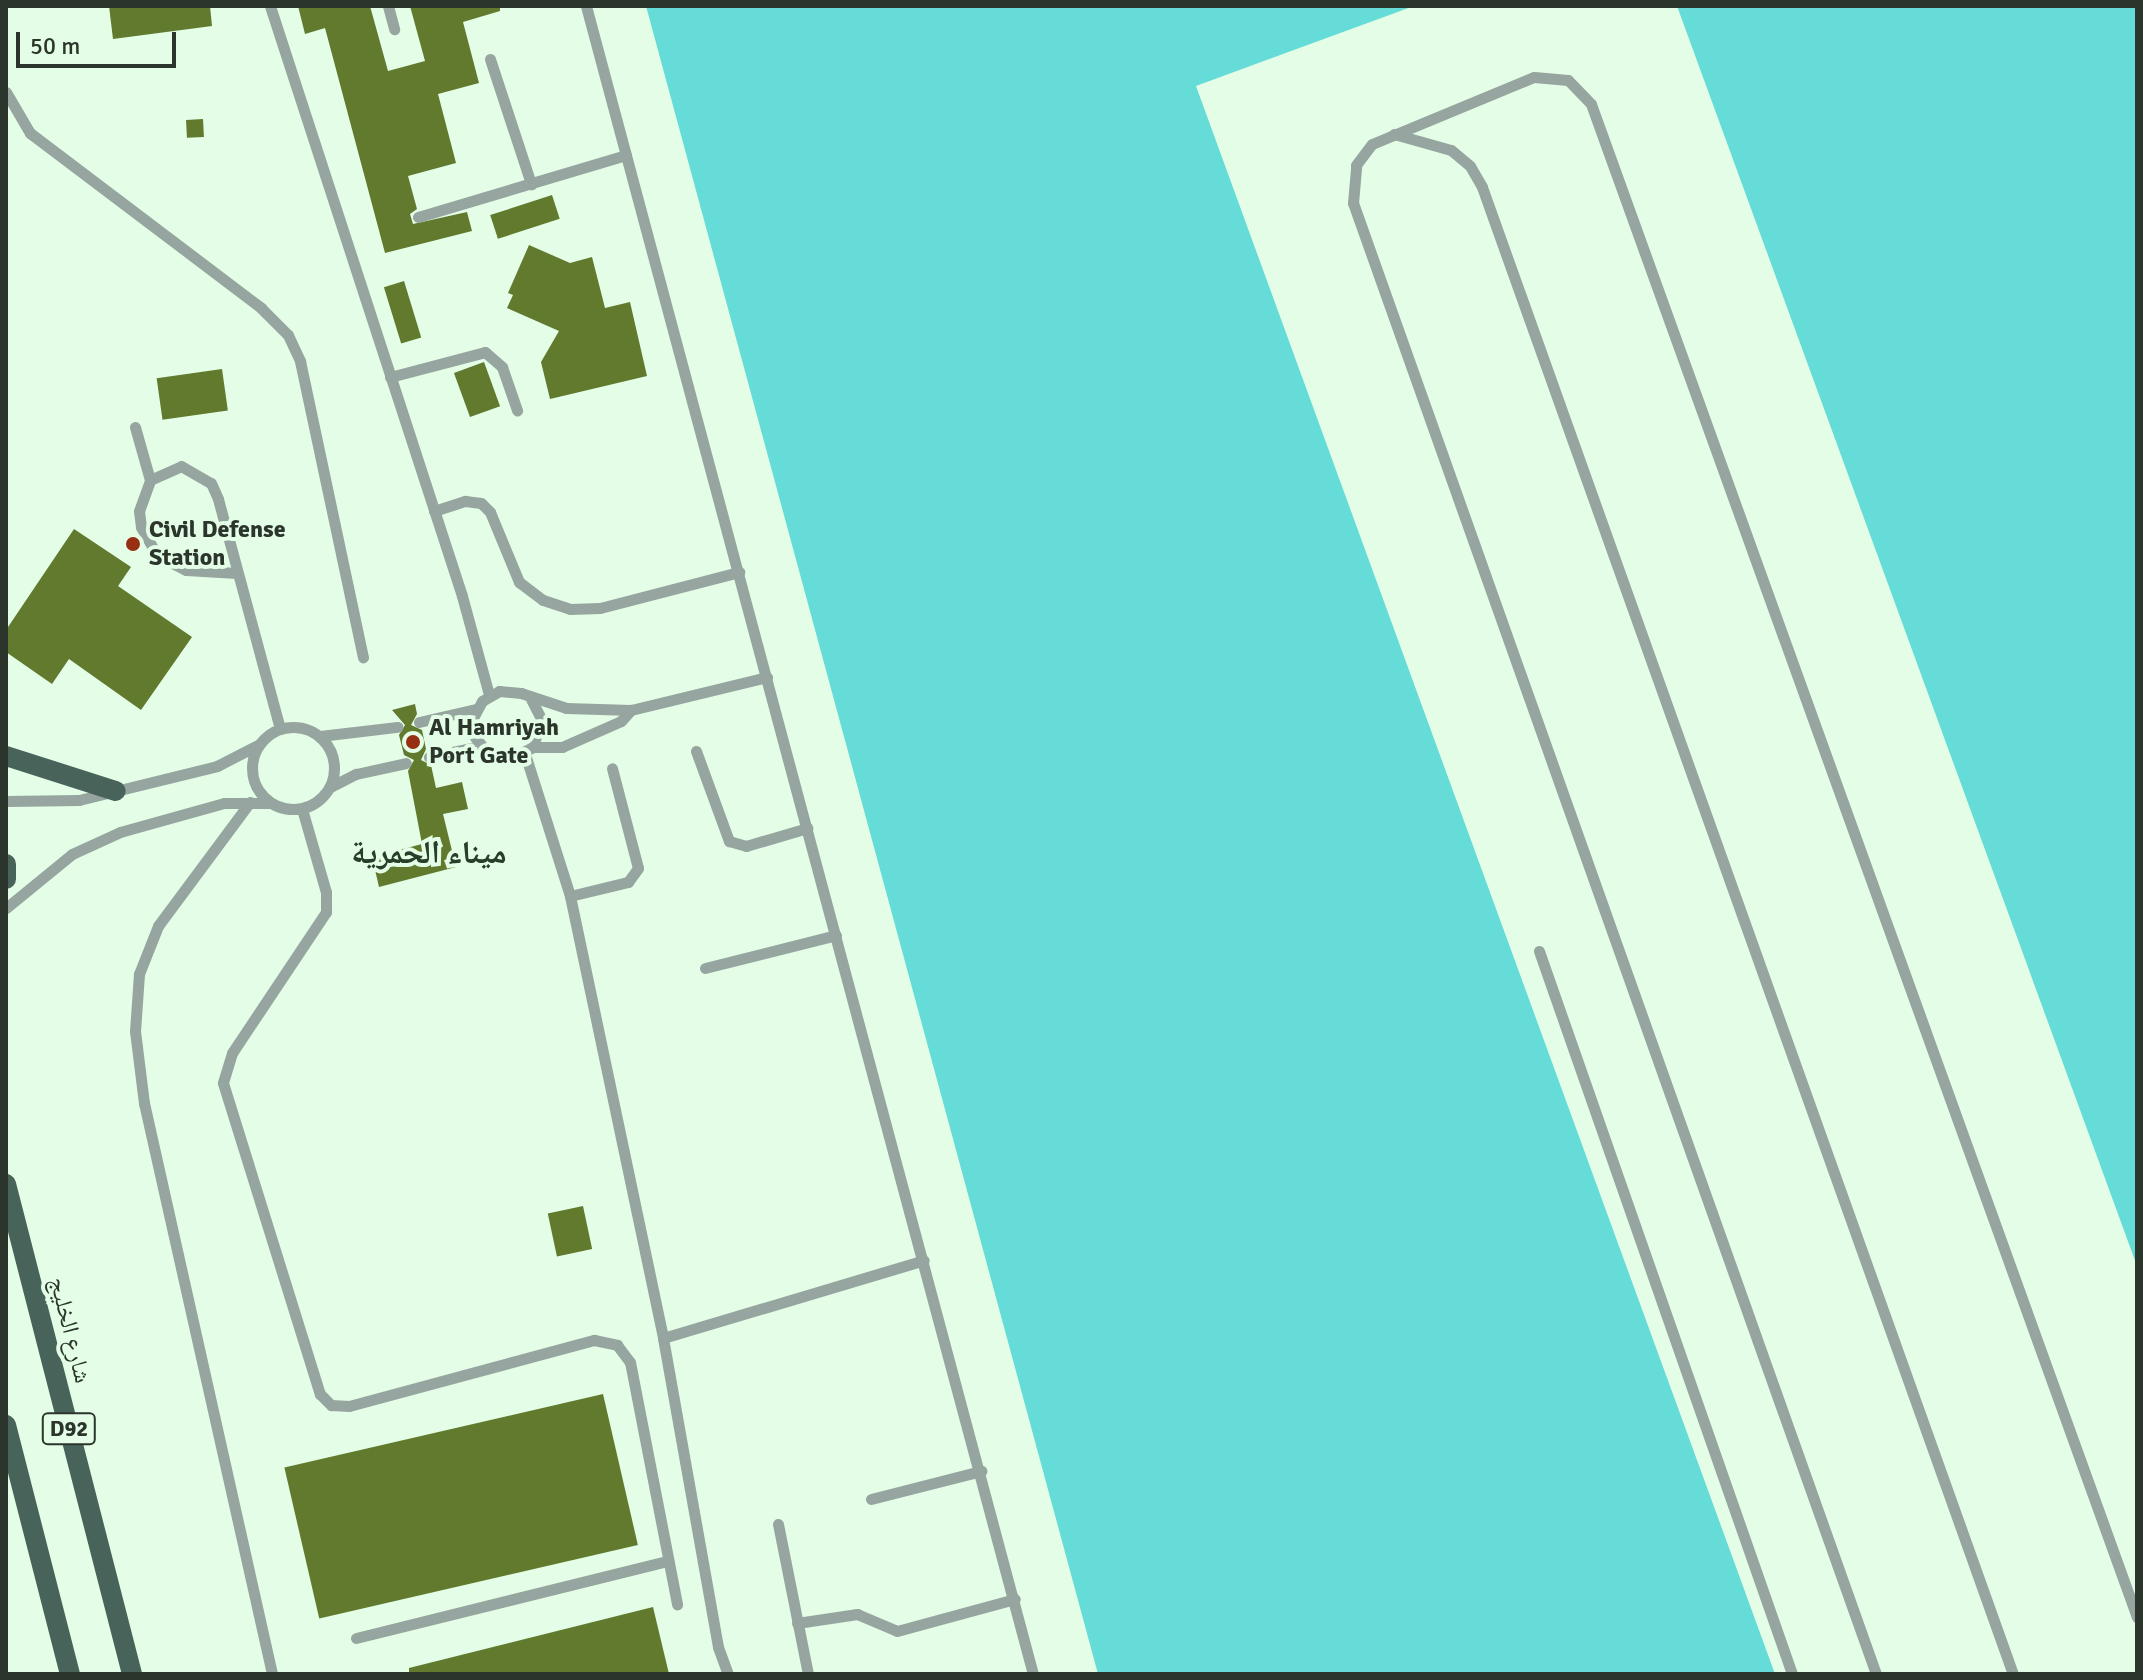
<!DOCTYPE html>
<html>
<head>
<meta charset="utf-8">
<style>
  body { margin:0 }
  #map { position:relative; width:2143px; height:1680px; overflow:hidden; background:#e3fde6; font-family:Signika,"Noto Naskh Arabic",sans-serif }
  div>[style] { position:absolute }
  .water>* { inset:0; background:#66dcd8 }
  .building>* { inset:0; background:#617a2e; transform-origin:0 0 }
  .service>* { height:11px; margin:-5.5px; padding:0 5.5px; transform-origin:5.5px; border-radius:5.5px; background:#96a59f }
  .service>.ring { margin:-5.5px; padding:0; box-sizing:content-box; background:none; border:11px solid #96a59f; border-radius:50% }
  .primary>* { height:20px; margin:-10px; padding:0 10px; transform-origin:10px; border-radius:10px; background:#486359 }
  .dots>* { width:22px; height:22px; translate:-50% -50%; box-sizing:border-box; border:4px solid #e3fde6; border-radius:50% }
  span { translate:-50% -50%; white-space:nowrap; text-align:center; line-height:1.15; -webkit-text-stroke:8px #e3fde6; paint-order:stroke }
  .shield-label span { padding:2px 6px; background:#e3fde6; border:2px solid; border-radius:6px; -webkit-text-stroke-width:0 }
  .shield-label { font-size:22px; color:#2b352c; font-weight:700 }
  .poi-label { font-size:24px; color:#2b352c; font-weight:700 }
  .left { translate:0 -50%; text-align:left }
  .street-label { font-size:24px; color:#2b352c }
  .district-label { font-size:32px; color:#283d2a; font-weight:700 }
  .frame { position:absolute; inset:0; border:8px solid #2b352c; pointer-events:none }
  .scale { position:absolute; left:16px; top:32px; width:160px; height:36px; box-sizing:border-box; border:4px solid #2b352c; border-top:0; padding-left:10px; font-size:24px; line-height:28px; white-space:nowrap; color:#2b352c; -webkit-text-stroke:6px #e3fde6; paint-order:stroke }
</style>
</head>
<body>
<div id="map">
  <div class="water">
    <div style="clip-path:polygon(646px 6px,1414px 6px,1196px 86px,1775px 1674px,1098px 1674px)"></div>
    <div style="clip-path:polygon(1677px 6px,2137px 6px,2137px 1266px)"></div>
  </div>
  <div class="building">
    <div style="clip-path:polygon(109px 6px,210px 6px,212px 26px,113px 39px)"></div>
    <div style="clip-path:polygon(298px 6px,370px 6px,388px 71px,425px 61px,410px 6px,500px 6px,500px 11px,463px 22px,479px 83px,438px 94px,456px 163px,408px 176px,417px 209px,410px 214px,413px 224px,467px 212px,472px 231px,385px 253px,325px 28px,305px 34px)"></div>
    <div style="left:203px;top:119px;width:18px;height:17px;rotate:87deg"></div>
    <div style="left:552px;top:195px;width:25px;height:65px;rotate:72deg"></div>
    <div style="clip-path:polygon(529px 245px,570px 263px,592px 257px,605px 308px,630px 302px,647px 376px,550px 399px,541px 362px,559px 331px,507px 308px,513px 295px,508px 293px)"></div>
    <div style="left:404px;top:281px;width:59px;height:21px;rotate:73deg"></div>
    <div style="left:484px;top:362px;width:47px;height:32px;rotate:70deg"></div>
    <div style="left:222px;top:369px;width:42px;height:66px;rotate:82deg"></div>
    <div style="clip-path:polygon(74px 529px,131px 567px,118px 586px,192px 637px,141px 710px,69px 659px,52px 684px,6px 652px,6px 630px)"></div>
    <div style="clip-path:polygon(415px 704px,417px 714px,411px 725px,422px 730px,426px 749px,421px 760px,431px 765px,436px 788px,462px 782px,468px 809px,443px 814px,456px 867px,379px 887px,372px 857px,422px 844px,408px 771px,414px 760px,404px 755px,399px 735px,405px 725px,392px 710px)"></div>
    <div style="left:583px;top:1206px;width:44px;height:36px;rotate:78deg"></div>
    <div style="left:603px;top:1394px;width:155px;height:327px;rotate:77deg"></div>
    <div style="clip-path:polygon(653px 1607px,669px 1674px,409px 1674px,409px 1668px)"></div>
  </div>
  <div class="service">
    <div style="left:270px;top:6px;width:620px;rotate:71.97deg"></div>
    <div style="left:462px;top:596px;width:103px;rotate:74.7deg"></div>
    <div style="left:388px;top:6px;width:24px;rotate:75deg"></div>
    <div style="left:586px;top:6px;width:1727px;rotate:75deg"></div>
    <div style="left:490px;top:59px;width:132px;rotate:71.8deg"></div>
    <div style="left:6px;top:92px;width:48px;rotate:59.7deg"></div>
    <div style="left:30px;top:133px;width:290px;rotate:37.1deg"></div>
    <div style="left:261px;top:308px;width:38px;rotate:45deg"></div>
    <div style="left:288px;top:335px;width:29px;rotate:65deg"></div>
    <div style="left:300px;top:361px;width:303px;rotate:78deg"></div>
    <div style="left:1394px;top:134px;width:59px;rotate:15.7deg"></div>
    <div style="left:1451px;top:150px;width:25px;rotate:40deg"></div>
    <div style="left:1470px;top:166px;width:24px;rotate:60deg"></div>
    <div style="left:1482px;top:187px;width:1579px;rotate:70.35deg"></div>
    <div style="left:418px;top:217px;width:217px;rotate:-16.6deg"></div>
    <div style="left:390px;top:377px;width:98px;rotate:-14.7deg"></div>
    <div style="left:485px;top:352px;width:23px;rotate:41deg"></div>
    <div style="left:502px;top:367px;width:46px;rotate:70.8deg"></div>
    <div style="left:135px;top:427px;width:55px;rotate:74.2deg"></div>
    <div style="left:434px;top:511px;width:33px;rotate:-18deg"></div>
    <div style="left:465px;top:501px;width:16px;rotate:7deg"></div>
    <div style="left:481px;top:503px;width:13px;rotate:45deg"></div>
    <div style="left:490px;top:512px;width:76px;rotate:67.5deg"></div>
    <div style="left:519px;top:582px;width:30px;rotate:37deg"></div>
    <div style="left:543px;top:600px;width:28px;rotate:18deg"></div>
    <div style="left:570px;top:609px;width:30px;rotate:-2deg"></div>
    <div style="left:600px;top:608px;width:144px;rotate:-14.5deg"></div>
    <div style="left:237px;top:573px;width:51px;rotate:-176.6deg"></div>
    <div style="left:186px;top:570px;width:33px;rotate:-153deg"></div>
    <div style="left:157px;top:555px;width:32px;rotate:-120deg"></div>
    <div style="left:141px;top:527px;width:16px;rotate:-97deg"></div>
    <div style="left:139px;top:511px;width:33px;rotate:-70deg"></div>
    <div style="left:150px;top:480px;width:34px;rotate:-24deg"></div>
    <div style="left:181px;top:466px;width:34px;rotate:30deg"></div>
    <div style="left:211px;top:483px;width:17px;rotate:66deg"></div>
    <div style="left:218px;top:499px;width:238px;rotate:74.9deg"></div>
    <div style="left:531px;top:699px;width:22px;rotate:63deg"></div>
    <div style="left:541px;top:719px;width:29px;rotate:106deg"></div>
    <div style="left:533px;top:747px;width:27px;rotate:153deg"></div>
    <div style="left:509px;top:759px;width:24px;rotate:-161deg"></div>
    <div style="left:486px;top:751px;width:18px;rotate:-128deg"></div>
    <div style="left:475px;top:737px;width:19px;rotate:-96deg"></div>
    <div style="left:473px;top:718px;width:19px;rotate:-62deg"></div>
    <div style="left:482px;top:701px;width:20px;rotate:-30deg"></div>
    <div style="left:499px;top:691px;width:22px;rotate:5deg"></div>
    <div style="left:521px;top:693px;width:47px;rotate:18.4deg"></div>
    <div style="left:566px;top:708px;width:65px;rotate:1.8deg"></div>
    <div style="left:631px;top:710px;width:140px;rotate:-13.6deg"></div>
    <div style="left:419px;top:722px;width:58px;rotate:-12.8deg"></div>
    <div class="ring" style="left:252px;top:727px;width:71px;height:71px"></div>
    <div style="left:320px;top:736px;width:78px;rotate:-6.7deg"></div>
    <div style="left:533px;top:747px;width:29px"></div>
    <div style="left:562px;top:747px;width:64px;rotate:-23.8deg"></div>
    <div style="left:621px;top:721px;width:15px;rotate:-48deg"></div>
    <div style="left:696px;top:751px;width:96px;rotate:69.9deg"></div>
    <div style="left:729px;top:841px;width:18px;rotate:16deg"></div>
    <div style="left:746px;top:846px;width:64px;rotate:-16.4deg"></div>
    <div style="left:525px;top:754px;width:149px;rotate:72.4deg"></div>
    <div style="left:570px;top:896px;width:452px;rotate:78.1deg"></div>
    <div style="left:663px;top:1338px;width:314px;rotate:79.9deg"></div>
    <div style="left:718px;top:1647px;width:29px;rotate:70deg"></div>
    <div style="left:429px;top:757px;width:52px;rotate:-12.2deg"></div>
    <div style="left:330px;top:787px;width:29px;rotate:-27deg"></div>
    <div style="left:356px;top:774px;width:51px;rotate:-12.4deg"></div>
    <div style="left:6px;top:801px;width:73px;rotate:-0.8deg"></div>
    <div style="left:79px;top:800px;width:142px;rotate:-13.8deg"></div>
    <div style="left:217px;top:766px;width:48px;rotate:-27.1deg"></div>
    <div style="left:250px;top:802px;width:154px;rotate:126.6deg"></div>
    <div style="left:158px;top:926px;width:52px;rotate:111.6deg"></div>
    <div style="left:139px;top:974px;width:57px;rotate:94deg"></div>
    <div style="left:135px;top:1031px;width:73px;rotate:82.9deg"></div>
    <div style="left:144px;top:1103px;width:585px;rotate:77.36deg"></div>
    <div style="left:302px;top:809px;width:86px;rotate:73.9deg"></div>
    <div style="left:326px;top:892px;width:20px;rotate:90deg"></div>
    <div style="left:326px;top:912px;width:169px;rotate:123.7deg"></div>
    <div style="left:232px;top:1053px;width:31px;rotate:107deg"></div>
    <div style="left:223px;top:1083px;width:326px;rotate:72.7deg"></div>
    <div style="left:320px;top:1394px;width:16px;rotate:45deg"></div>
    <div style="left:331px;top:1405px;width:18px;rotate:3deg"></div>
    <div style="left:349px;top:1406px;width:254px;rotate:-15.1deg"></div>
    <div style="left:594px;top:1340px;width:24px;rotate:12deg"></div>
    <div style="left:617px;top:1345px;width:21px;rotate:53deg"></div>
    <div style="left:630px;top:1362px;width:247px;rotate:79deg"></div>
    <div style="left:570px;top:896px;width:60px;rotate:-13.6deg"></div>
    <div style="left:628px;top:882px;width:17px;rotate:-54deg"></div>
    <div style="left:638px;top:868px;width:103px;rotate:-104.6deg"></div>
    <div style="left:6px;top:908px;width:85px;rotate:-39.3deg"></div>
    <div style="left:72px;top:854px;width:53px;rotate:-24.6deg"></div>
    <div style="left:120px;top:832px;width:108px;rotate:-15.6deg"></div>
    <div style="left:224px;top:803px;width:46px"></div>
    <div style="left:1539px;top:951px;width:766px;rotate:70.71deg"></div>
    <div style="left:705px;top:968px;width:135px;rotate:-14.1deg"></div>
    <div style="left:663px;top:1338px;width:272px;rotate:-16.6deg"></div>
    <div style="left:871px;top:1499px;width:114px;rotate:-14.3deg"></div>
    <div style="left:778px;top:1524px;width:153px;rotate:78.7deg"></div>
    <div style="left:797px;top:1623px;width:61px;rotate:-8.5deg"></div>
    <div style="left:857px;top:1614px;width:43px;rotate:23deg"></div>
    <div style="left:897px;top:1631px;width:122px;rotate:-15.2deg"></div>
    <div style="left:356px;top:1638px;width:320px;rotate:-13.9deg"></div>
    <div style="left:1876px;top:1674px;width:1561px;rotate:-109.57deg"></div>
    <div style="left:1353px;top:203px;width:38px;rotate:-85deg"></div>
    <div style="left:1356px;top:165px;width:26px;rotate:-53deg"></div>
    <div style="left:1372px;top:144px;width:175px;rotate:-22.5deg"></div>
    <div style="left:1534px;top:77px;width:34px;rotate:5deg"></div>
    <div style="left:1568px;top:80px;width:33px;rotate:46deg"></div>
    <div style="left:1591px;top:104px;width:1609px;rotate:70.16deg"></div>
  </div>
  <div class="primary">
    <div style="left:6px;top:756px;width:115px;rotate:17.7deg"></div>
    <div style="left:6px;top:864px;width:15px;rotate:90deg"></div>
    <div style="left:6px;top:1184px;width:506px;rotate:75.58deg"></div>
    <div style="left:6px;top:1425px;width:257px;rotate:75.6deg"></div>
  </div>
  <div class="dots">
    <div style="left:133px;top:544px;background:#972f13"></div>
    <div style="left:413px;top:742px;background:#972f13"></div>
  </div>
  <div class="shield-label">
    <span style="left:69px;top:1429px">D92</span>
  </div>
  <div class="poi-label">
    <span class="left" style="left:149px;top:544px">Civil Defense<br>Station</span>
    <span class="left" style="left:429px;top:742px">Al Hamriyah<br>Port Gate</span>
  </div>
  <div class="street-label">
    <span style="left:70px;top:1330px;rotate:76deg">شارع الخليج</span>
  </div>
  <div class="district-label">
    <span style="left:429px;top:853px">ميناء الحمرية</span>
  </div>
  <div class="frame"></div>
  <div class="scale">50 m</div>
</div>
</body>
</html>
